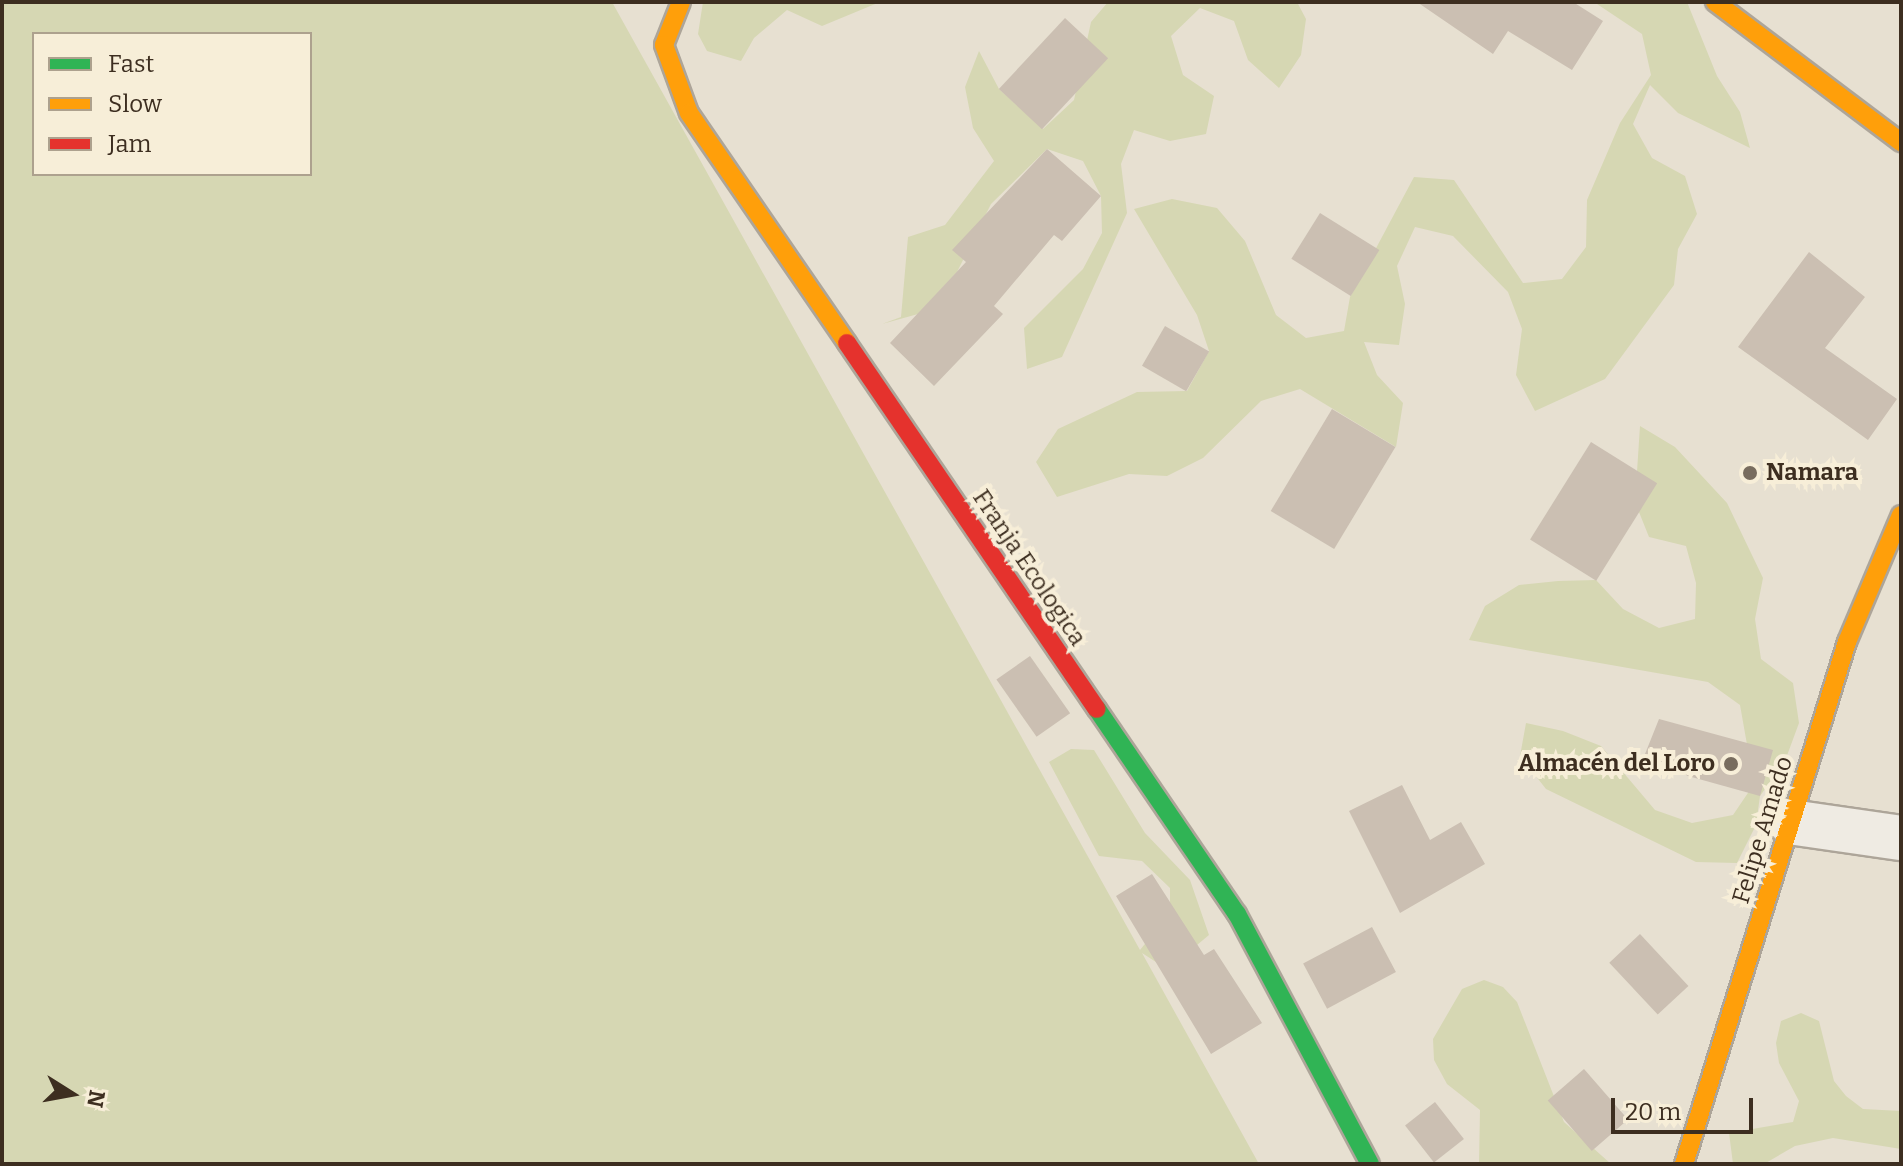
<!DOCTYPE html>
<html>
<head>
<meta charset="utf-8">
<style>
  body { margin:0 }
  #map { position:relative; width:1903px; height:1166px; overflow:hidden; background:#e7e0d1; font-family:Bitter,serif }
  div>[style] { position:absolute }
  .green>* { inset:0; background:#d6d7b3 }
  .building>* { inset:0; background:#cbbfb2; transform-origin:0 0 }
  .roads { filter:drop-shadow(2px 0 #ada599) drop-shadow(-2px 0 #ada599) drop-shadow(0 2px #ada599) drop-shadow(0 -2px #ada599) }
  .street>* { height:44px; margin:-22px; padding:0 22px; transform-origin:22px; border-radius:22px; background:#efebe3 }
  .fast>* { height:18px; margin:-9px; padding:0 9px; transform-origin:9px; border-radius:9px; background:#30b455 }
  .slow>* { height:18px; margin:-9px; padding:0 9px; transform-origin:9px; border-radius:9px; background:#ff9f0a }
  .jam>* { height:18px; margin:-9px; padding:0 9px; transform-origin:9px; border-radius:9px; background:#e5322d }
  .dots>* { width:22px; height:22px; translate:-50% -50%; box-sizing:border-box; border:4px solid #f7eed8; border-radius:50% }
  span { translate:-50% -50%; white-space:nowrap; text-align:center; line-height:1.15; -webkit-text-stroke:8px #f7eed8; paint-order:stroke }
  .poi-label { font-size:24px; color:#3d2e20; font-weight:700 }
  .left { translate:0 -50%; text-align:left }
  .right { translate:-100% -50%; text-align:right }
  .street-label { font-size:24px; color:#3d2e20 }
  .frame { position:absolute; inset:0; border:4px solid #3d2e20; pointer-events:none }
  .legend { position:absolute; left:32px; top:32px; width:280px; height:144px; box-sizing:border-box; background:#f7eed8; border:2px solid #ada18e; margin:0; padding:10px 14px; list-style:none; font-size:24px; color:#3d2e20 }
  .legend li { display:flex; align-items:center; gap:16px; height:40px }
  .legend b { width:40px; border:2px solid #ada18e }
  .north { position:absolute; left:32px; top:1054px; width:80px; height:80px; -webkit-text-stroke:6px #f7eed8; paint-order:stroke; rotate:101deg; font-size:22px; font-weight:700; line-height:32px; text-align:center; color:#3d2e20 }
  .north::after { content:''; display:block; margin:auto; width:28px; height:36px; background:#3d2e20; clip-path:polygon(50% 0,100% 100%,50% 72%,0 100%) }
  .scale { position:absolute; left:1611px; top:1098px; width:142px; height:36px; box-sizing:border-box; border:4px solid #3d2e20; border-top:0; padding-left:10px; font-size:24px; line-height:28px; white-space:nowrap; color:#3d2e20; -webkit-text-stroke:6px #f7eed8; paint-order:stroke }
</style>
</head>
<body>
<div id="map">
  <div class="green">
    <div style="clip-path:polygon(evenodd,2px 2px,612px 2px,1140px 950px,1170px 913px,1170px 888px,1142px 861px,1099px 856px,1049px 762px,1071px 749px,1094px 750px,1145px 833px,1190px 880px,1209px 935px,1191px 950px,1156px 962px,1142px 953px,1259px 1164px,2px 1164px,2px 2px,34px 34px,310px 34px,310px 174px,34px 174px,34px 34px)"></div>
    <div style="clip-path:polygon(703px 2px,880px 2px,822px 26px,787px 10px,754px 38px,741px 61px,707px 51px,698px 34px)"></div>
    <div style="clip-path:polygon(1108px 2px,1297px 2px,1306px 19px,1301px 55px,1279px 88px,1248px 60px,1234px 21px,1200px 8px,1171px 36px,1183px 75px,1214px 96px,1206px 134px,1170px 141px,1134px 130px,1121px 164px,1127px 213px,1062px 357px,1027px 369px,1024px 328px,1083px 269px,1102px 233px,1101px 196px,1083px 161px,1047px 149px,991px 204px,957px 272px,918px 314px,882px 324px,901px 317px,908px 237px,945px 225px,994px 161px,973px 128px,965px 87px,979px 51px,999px 89px,1043px 129px,1074px 100px,1091px 22px)"></div>
    <div style="clip-path:polygon(1594px 2px,1687px 2px,1717px 76px,1740px 112px,1750px 148px,1678px 113px,1650px 85px,1633px 124px,1652px 158px,1685px 176px,1697px 214px,1678px 249px,1674px 285px,1605px 379px,1535px 411px,1516px 375px,1522px 329px,1508px 292px,1453px 236px,1415px 227px,1397px 266px,1405px 304px,1399px 345px,1364px 342px,1377px 375px,1403px 403px,1396px 447px,1300px 389px,1261px 401px,1203px 458px,1167px 476px,1129px 474px,1057px 497px,1036px 462px,1058px 429px,1137px 392px,1187px 391px,1209px 351px,1197px 315px,1134px 209px,1172px 199px,1217px 208px,1245px 241px,1276px 315px,1306px 338px,1344px 331px,1350px 297px,1414px 177px,1454px 180px,1523px 283px,1562px 279px,1586px 247px,1587px 200px,1620px 123px,1651px 75px,1642px 34px)"></div>
    <div style="clip-path:polygon(1640px 426px,1675px 447px,1727px 503px,1763px 578px,1755px 619px,1761px 659px,1793px 683px,1799px 723px,1785px 761px,1760px 796px,1756px 825px,1737px 863px,1696px 862px,1583px 807px,1546px 789px,1520px 756px,1526px 723px,1563px 731px,1601px 746px,1655px 810px,1692px 823px,1733px 815px,1754px 784px,1740px 705px,1708px 682px,1469px 640px,1485px 606px,1519px 585px,1558px 581px,1596px 580px,1623px 609px,1659px 628px,1695px 619px,1696px 583px,1686px 546px,1649px 537px,1635px 502px)"></div>
    <div style="clip-path:polygon(1484px 980px,1503px 987px,1517px 1002px,1564px 1122px,1611px 1164px,1479px 1164px,1480px 1110px,1447px 1084px,1434px 1060px,1433px 1039px,1462px 989px)"></div>
    <div style="clip-path:polygon(1801px 1013px,1819px 1021px,1834px 1081px,1846px 1096px,1863px 1109px,1901px 1111px,1901px 1149px,1833px 1138px,1795px 1146px,1764px 1164px,1733px 1164px,1729px 1133px,1793px 1122px,1799px 1101px,1779px 1063px,1776px 1043px,1781px 1021px)"></div>
  </div>
  <div class="building">
    <div style="clip-path:polygon(1417px 2px,1573px 2px,1603px 21px,1572px 70px,1508px 31px,1493px 54px)"></div>
    <div style="left:1065px;top:18px;width:59px;height:97px;rotate:43deg"></div>
    <div style="clip-path:polygon(1047px 149px,1101px 196px,1062px 241px,1054px 235px,994px 306px,1003px 314px,934px 386px,890px 343px,966px 262px,952px 250px)"></div>
    <div style="left:1320px;top:213px;width:70px;height:54px;rotate:32deg"></div>
    <div style="clip-path:polygon(1809px 252px,1865px 297px,1825px 348px,1897px 399px,1868px 440px,1738px 347px)"></div>
    <div style="left:1165px;top:326px;width:51px;height:46px;rotate:30deg"></div>
    <div style="left:1332px;top:409px;width:74px;height:119px;rotate:31deg"></div>
    <div style="left:1591px;top:442px;width:78px;height:115px;rotate:32deg"></div>
    <div style="left:1030px;top:656px;width:70px;height:41px;rotate:55deg"></div>
    <div style="clip-path:polygon(1659px 719px,1773px 750px,1760px 796px,1688px 776px,1645px 754px)"></div>
    <div style="clip-path:polygon(1402px 785px,1430px 840px,1461px 822px,1485px 864px,1400px 913px,1349px 811px)"></div>
    <div style="clip-path:polygon(1152px 874px,1204px 955px,1214px 949px,1262px 1023px,1211px 1054px,1116px 896px)"></div>
    <div style="left:1372px;top:927px;width:51px;height:78px;rotate:62deg"></div>
    <div style="left:1640px;top:934px;width:71px;height:42px;rotate:47deg"></div>
    <div style="left:1584px;top:1069px;width:67px;height:48px;rotate:49deg"></div>
    <div style="left:1435px;top:1102px;width:47px;height:38px;rotate:52deg"></div>
  </div>
  <div class="roads">
    <div class="street">
      <div style="left:1790px;top:822px;width:112px;rotate:8.2deg"></div>
    </div>
    <div class="fast">
      <div style="left:1097px;top:709px;width:248px;rotate:55.7deg"></div>
      <div style="left:1237px;top:914px;width:283px;rotate:62deg"></div>
    </div>
    <div class="slow">
      <div style="left:681px;top:2px;width:46px;rotate:111.6deg"></div>
      <div style="left:664px;top:45px;width:72px;rotate:69.8deg"></div>
      <div style="left:689px;top:113px;width:279px;rotate:55.5deg"></div>
      <div style="left:1715px;top:2px;width:233px;rotate:37deg"></div>
      <div style="left:1684px;top:1164px;width:547px;rotate:-72.66deg"></div>
      <div style="left:1847px;top:642px;width:138px;rotate:-67deg"></div>
    </div>
    <div class="jam">
      <div style="left:847px;top:343px;width:443px;rotate:55.7deg"></div>
    </div>
  </div>
  <div class="dots">
    <div style="left:1750px;top:473px;background:#786c5e"></div>
    <div style="left:1731px;top:764px;background:#786c5e"></div>
  </div>
  <div class="poi-label">
    <span class="left" style="left:1766px;top:473px">Namara</span>
    <span class="right" style="left:1715px;top:764px">Almacén del Loro</span>
  </div>
  <div class="street-label">
    <span style="left:1029px;top:568px;rotate:56deg">Franja Ecologica</span>
    <span style="left:1763px;top:830px;rotate:-73deg">Felipe Amado</span>
  </div>
  <div class="frame"></div>
  <ul class="legend">
  <li><b style="height:10px;background:#30b455"></b>Fast</li>
  <li><b style="height:10px;background:#ff9f0a"></b>Slow</li>
  <li><b style="height:10px;background:#e5322d"></b>Jam</li>
  </ul>
  <div class="north">N</div>
  <div class="scale">20 m</div>
</div>
</body>
</html>
